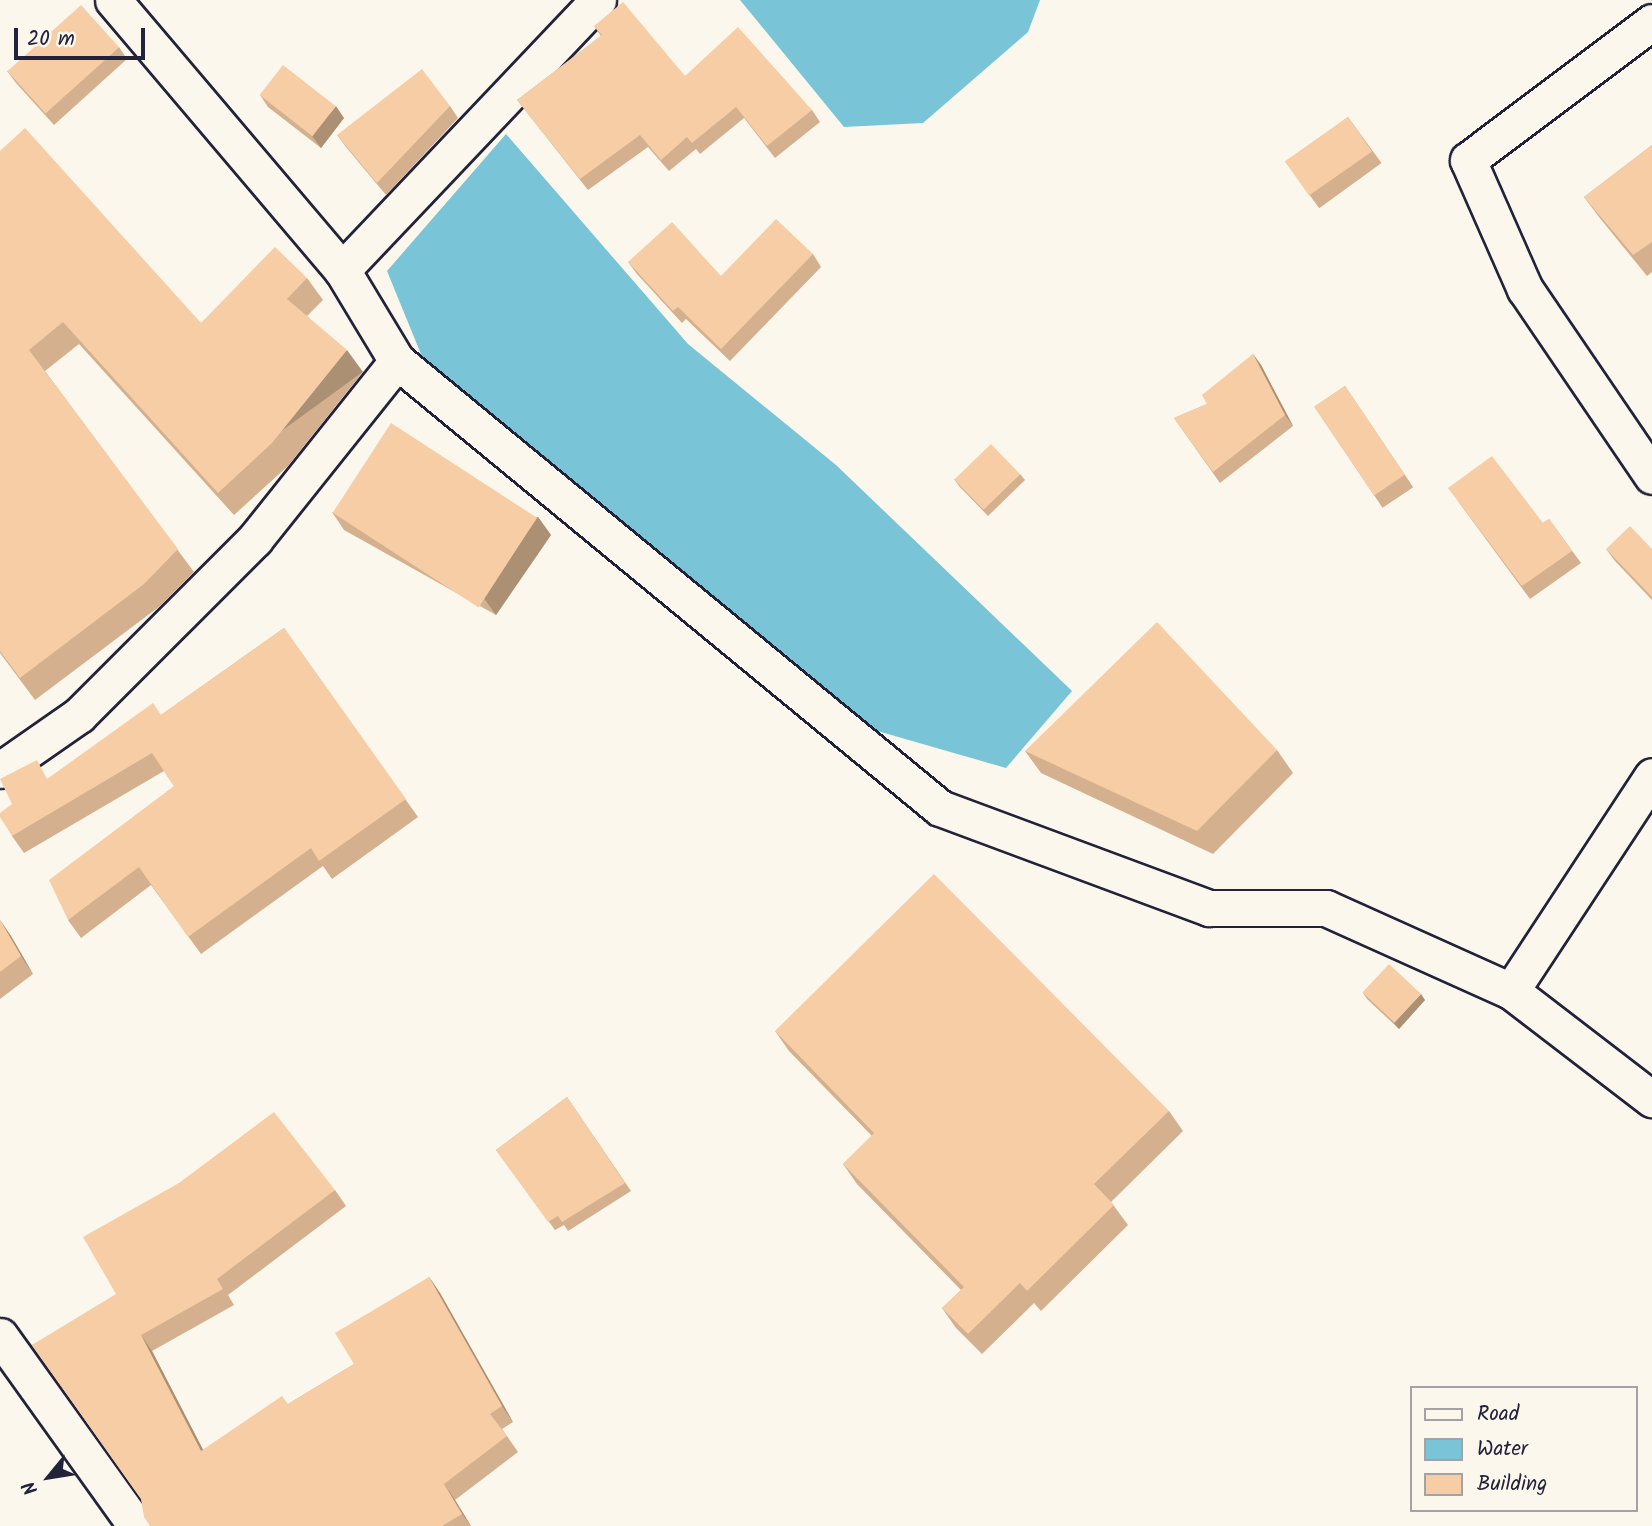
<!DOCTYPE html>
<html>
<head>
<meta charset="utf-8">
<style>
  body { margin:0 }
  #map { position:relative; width:1652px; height:1526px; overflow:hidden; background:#fbf7ec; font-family:Kalam,sans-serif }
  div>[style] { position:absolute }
  .water>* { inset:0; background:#79c5d7 }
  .roads { filter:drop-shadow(2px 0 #22223b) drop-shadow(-2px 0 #22223b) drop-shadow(0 2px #22223b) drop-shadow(0 -2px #22223b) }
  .street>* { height:35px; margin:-17.5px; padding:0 17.5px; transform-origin:17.5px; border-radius:17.5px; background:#fbf7ec }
  .wall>* { inset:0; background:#d4b08e; transform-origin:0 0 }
  .shaded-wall>* { inset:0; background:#ac9074; transform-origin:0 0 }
  .building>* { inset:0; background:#f6cda5; transform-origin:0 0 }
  span { translate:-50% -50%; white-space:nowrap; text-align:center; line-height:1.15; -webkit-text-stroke:7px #fbf7ec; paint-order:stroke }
  .legend { position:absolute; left:1410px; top:1386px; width:228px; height:126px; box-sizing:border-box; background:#fbf7ec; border:2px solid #a4a2a5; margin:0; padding:9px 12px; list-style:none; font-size:21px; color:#22223b }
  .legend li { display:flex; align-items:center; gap:14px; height:35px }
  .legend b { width:35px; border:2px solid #a4a2a5 }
  .north { position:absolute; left:14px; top:1442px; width:70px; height:70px; -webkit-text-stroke:5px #fbf7ec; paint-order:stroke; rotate:240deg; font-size:19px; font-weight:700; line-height:28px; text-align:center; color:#22223b }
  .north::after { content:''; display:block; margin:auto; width:24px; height:32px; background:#22223b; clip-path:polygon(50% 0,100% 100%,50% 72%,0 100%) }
  .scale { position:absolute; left:14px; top:28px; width:131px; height:32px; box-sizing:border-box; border:4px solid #22223b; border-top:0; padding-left:9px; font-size:21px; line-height:24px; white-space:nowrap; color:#22223b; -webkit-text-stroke:5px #fbf7ec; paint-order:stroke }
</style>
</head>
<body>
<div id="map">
  <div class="water">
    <div style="clip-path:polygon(740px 0,1040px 0,1028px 32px,923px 123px,844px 127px)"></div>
    <div style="clip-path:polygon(506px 134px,688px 344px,836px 465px,1072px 691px,1006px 768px,867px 728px,434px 386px,387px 271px)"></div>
  </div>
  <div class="roads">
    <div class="street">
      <div style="left:113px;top:0;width:354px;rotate:49.7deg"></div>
      <div style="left:342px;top:270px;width:106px;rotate:58.9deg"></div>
      <div style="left:397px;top:361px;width:703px;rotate:39.46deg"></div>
      <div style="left:940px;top:808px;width:287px;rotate:20.4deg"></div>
      <div style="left:1209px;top:908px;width:117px"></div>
      <div style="left:1326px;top:908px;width:203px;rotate:24.2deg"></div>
      <div style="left:1511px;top:991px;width:178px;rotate:37.5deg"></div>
      <div style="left:1652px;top:22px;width:230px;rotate:143.1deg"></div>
      <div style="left:1468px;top:160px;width:141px;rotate:66.2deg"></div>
      <div style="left:1525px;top:289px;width:226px;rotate:55.8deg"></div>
      <div style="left:342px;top:270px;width:372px;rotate:-46.5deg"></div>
      <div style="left:0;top:770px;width:96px;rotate:-34.8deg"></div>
      <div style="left:79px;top:715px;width:249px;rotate:-45deg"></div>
      <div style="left:255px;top:539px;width:228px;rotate:-51.4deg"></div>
      <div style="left:1511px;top:991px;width:257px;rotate:-56.7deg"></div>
      <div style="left:0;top:1336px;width:234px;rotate:54.4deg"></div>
    </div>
  </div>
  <div class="wall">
    <div style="clip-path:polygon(594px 26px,685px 76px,812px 110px,820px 122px,775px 158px,744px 118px,700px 154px,696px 149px,669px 171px,648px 147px,588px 190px,517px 100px,601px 36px)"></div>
    <div style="clip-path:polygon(119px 47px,127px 59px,54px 125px,16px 83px,7px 71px)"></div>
    <div style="clip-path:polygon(260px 95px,344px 118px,321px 148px,268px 107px)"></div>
    <div style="clip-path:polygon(450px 106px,458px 118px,386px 195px,346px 147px,337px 135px)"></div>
    <div style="left:1348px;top:117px;width:57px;height:77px;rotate:54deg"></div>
    <div style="clip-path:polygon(1652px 145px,1652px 272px,1647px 276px,1599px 217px,1584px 197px)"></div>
    <div style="clip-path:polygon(0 151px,201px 323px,307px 278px,323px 300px,307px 316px,363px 372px,288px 466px,234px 515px,79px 344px,45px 371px,194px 572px,160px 606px,35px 700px,0 653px)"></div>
    <div style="clip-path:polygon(813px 254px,821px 267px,730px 361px,686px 319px,682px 323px,637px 274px,628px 262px,721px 276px)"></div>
    <div style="clip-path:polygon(1253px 354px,1261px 365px,1293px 426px,1220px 483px,1174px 418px,1207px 404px)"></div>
    <div style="left:1345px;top:386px;width:122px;height:37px;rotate:56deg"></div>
    <div style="clip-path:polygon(1020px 474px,1025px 480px,988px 516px,959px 486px,954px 479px)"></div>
    <div style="clip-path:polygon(1457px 500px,1543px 523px,1549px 519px,1581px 563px,1530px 599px)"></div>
    <div style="clip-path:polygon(332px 512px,538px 517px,551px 535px,496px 615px,344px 530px)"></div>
    <div style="clip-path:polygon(1606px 549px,1652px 549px,1652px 600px,1615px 561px)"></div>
    <div style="clip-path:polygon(284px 628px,418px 817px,332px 879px,323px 866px,201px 954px,151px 885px,81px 938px,68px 920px,174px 786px,164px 771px,24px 853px,12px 836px,12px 804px,49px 778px,161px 715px)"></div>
    <div style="clip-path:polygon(1277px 750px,1293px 773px,1213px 854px,1041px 773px,1025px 751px)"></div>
    <div style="clip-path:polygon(0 920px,11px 936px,33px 974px,0 999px)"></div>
    <div style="clip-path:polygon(1363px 993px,1425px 1000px,1399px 1029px,1367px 999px)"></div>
    <div style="clip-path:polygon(775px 1031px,1169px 1111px,1183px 1131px,1111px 1202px,1128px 1225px,1041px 1311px,1034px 1303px,982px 1354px,956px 1328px,942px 1308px,961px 1290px,857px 1184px,843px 1164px,872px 1136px,789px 1051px)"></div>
    <div style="clip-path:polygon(567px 1097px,631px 1191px,568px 1231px,564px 1225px,555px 1230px,496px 1150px)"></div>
    <div style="clip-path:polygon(335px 1190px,346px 1206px,228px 1295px,234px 1305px,152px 1351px,203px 1450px,288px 1404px,354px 1364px,429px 1277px,440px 1293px,513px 1422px,502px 1429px,518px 1452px,455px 1500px,471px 1526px,150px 1526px,141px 1499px,32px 1345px)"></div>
  </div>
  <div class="shaded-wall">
    <div style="clip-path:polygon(336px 106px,344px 118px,321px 148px,312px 136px)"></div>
    <div style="left:347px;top:350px;width:27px;height:119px;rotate:54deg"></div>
    <div style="clip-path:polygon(1253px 354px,1261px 365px,1293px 426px,1285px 415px)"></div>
    <div style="clip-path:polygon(538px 517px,551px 535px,496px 615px,483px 597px)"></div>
    <div style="clip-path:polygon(0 920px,11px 936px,33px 974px,21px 956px)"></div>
    <div style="clip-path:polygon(1421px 994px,1425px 1000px,1399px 1029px,1394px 1023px)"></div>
    <div style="clip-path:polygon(429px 1277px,440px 1293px,513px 1422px,502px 1406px)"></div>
    <div style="clip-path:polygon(141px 1335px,152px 1351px,212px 1467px,201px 1451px)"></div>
    <div style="clip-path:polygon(444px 1484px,455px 1500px,471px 1526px,462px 1514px)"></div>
  </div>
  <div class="building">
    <div style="clip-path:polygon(623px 2px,685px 76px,738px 27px,812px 110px,767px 146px,736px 107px,692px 143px,687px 137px,661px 160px,640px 135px,580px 179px,517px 100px,602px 35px,594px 26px)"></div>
    <div style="left:81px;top:5px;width:57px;height:99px;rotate:48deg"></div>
    <div style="left:283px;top:65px;width:67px;height:38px;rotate:38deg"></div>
    <div style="clip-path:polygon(422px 69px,450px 106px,377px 183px,337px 135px)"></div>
    <div style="left:1348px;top:117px;width:42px;height:77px;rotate:55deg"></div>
    <div style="clip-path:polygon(25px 128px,201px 323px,275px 247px,307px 278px,287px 299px,347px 350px,272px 443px,218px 493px,63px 322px,29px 350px,178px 549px,144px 584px,20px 678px,0 651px,0 151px)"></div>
    <div style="clip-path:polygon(1652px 145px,1652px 242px,1633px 255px,1584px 197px)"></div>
    <div style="clip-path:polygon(776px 219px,813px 254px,721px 349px,678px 307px,673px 311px,628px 262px,672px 222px,721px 276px)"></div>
    <div style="clip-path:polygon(1253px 354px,1285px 415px,1213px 472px,1174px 418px,1207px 404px,1202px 395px)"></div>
    <div style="left:1345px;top:386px;width:107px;height:37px;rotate:56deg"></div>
    <div style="left:391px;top:423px;width:174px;height:107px;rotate:33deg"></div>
    <div style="left:991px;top:444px;width:42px;height:51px;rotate:46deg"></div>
    <div style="clip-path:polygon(1492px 456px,1543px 523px,1549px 519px,1572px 551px,1522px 586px,1448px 488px)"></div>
    <div style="clip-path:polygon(1630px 526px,1652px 549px,1652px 597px,1606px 549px)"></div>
    <div style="clip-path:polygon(1157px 622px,1277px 750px,1197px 831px,1025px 751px)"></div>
    <div style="clip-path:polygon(284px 628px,406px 799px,319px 861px,311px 848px,188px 937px,139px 867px,68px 920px,49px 880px,174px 786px,152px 753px,12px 836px,0 817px,0 813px,12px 804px,0 779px,37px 760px,47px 779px,153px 703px,161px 715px)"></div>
    <div style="clip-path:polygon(934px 874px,1169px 1111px,1094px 1184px,1114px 1205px,1027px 1291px,1020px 1283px,968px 1334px,942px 1308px,964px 1287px,843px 1164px,874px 1133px,775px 1031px)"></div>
    <div style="clip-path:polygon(0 920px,21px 956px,0 972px)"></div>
    <div style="left:1389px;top:964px;width:44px;height:39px;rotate:43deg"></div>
    <div style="clip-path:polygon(567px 1097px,625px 1183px,562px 1222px,558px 1216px,548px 1222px,496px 1150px)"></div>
    <div style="clip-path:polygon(274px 1112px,335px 1190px,217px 1279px,223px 1289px,141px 1335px,201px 1451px,282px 1396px,288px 1404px,354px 1364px,335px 1333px,429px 1277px,502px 1406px,490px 1414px,507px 1436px,444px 1484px,462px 1514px,442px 1526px,150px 1526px,144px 1517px,141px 1499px,32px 1345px,116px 1294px,83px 1237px,179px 1183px)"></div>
  </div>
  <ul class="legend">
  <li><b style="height:9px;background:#fbf7ec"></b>Road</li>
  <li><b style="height:19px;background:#79c5d7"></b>Water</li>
  <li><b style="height:19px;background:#f6cda5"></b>Building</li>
  </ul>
  <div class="north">N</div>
  <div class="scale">20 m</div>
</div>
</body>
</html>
